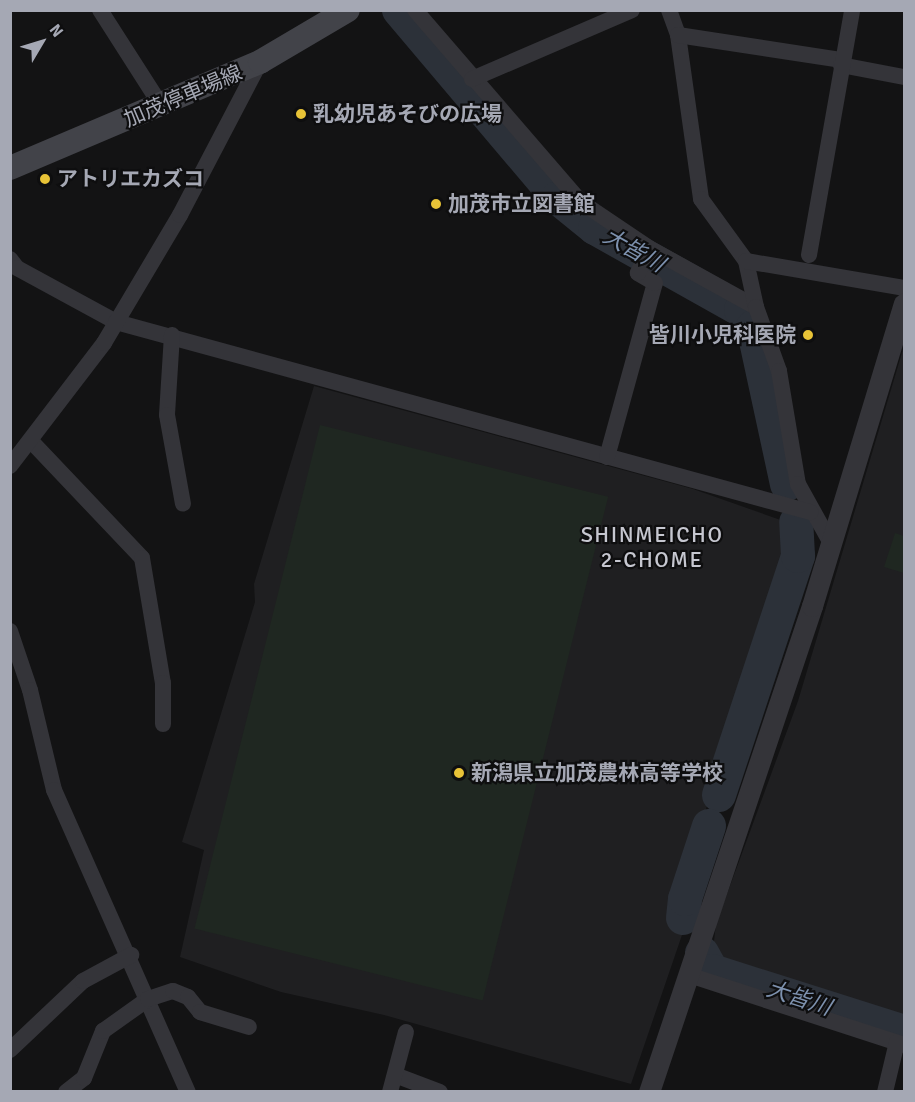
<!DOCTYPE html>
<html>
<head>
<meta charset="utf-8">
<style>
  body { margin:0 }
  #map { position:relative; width:915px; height:1102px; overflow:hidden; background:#131314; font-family:Signika,"Noto Sans JP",sans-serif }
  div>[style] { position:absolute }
  .built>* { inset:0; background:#1f1f21 }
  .green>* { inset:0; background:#1f2721; transform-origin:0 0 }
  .river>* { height:34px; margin:-17px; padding:0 17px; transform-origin:17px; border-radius:17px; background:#2c3139 }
  .minor>* { height:16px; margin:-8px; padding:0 8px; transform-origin:8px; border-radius:8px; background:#343439 }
  .tertiary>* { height:21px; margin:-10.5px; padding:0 10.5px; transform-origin:10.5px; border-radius:10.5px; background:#343439 }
  .secondary>* { height:24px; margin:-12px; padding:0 12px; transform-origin:12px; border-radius:12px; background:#424349 }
  .dots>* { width:16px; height:16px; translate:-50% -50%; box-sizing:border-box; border:3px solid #0e0e0f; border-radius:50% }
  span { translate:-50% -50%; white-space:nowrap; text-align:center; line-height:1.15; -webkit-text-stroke:4.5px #0e0e0f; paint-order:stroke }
  .street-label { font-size:21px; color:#a5a8b4 }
  .poi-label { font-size:21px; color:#a5a8b4; font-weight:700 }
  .left { translate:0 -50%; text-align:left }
  .right { translate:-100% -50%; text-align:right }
  .water-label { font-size:22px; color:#7d91ae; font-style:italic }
  .neighbourhood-label { font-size:22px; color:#c6c7d0; letter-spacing:1.5px }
  .frame { position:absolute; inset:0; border:12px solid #a5a8b4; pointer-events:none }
  .north { position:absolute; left:12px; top:12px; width:60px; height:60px; -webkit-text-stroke:4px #0e0e0f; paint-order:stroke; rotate:52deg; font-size:16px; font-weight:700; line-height:24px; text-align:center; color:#a5a8b4 }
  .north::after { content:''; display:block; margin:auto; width:21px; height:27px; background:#a5a8b4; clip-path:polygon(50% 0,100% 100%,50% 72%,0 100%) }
</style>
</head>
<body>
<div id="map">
  <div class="built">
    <div style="clip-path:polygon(904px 346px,904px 1026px,738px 973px,712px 958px,716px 924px,798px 701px)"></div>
    <div style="clip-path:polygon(314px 386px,693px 489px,792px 524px,675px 912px,682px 935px,631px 1084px,384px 1015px,281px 992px,180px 957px,204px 850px,182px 842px,255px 602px,254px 584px)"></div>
  </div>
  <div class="green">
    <div style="left:320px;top:425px;width:297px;height:519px;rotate:14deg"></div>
    <div style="clip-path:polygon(895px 533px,904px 536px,904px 573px,884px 567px)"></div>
  </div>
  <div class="river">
    <div style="left:399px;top:10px;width:246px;rotate:49.8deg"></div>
    <div style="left:558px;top:198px;width:48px;rotate:39deg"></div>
    <div style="left:595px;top:228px;width:167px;rotate:29.3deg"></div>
    <div style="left:741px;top:310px;width:21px;rotate:55deg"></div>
    <div style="left:753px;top:327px;width:161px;rotate:77.8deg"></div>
    <div style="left:719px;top:795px;width:252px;rotate:-71.7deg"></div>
    <div style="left:798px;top:556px;width:34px;rotate:-93deg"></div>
    <div style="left:683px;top:918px;width:19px;rotate:-84deg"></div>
    <div style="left:685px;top:899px;width:77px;rotate:-71.8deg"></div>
    <div style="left:702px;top:953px;width:21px;rotate:61deg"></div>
    <div style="left:712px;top:971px;width:201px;rotate:17.6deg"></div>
  </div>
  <div class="minor">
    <div style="left:100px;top:10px;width:115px;rotate:57.4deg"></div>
    <div style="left:415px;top:10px;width:254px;rotate:49.2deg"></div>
    <div style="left:581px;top:202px;width:82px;rotate:34.1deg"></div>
    <div style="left:649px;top:248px;width:122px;rotate:28.9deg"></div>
    <div style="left:669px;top:10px;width:27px;rotate:70deg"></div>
    <div style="left:678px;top:35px;width:166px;rotate:82deg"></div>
    <div style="left:701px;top:199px;width:77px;rotate:54deg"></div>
    <div style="left:746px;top:261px;width:47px;rotate:77.7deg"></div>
    <div style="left:756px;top:307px;width:68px;rotate:70.2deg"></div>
    <div style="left:779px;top:371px;width:115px;rotate:80.5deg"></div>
    <div style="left:798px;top:484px;width:70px;rotate:60.9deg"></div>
    <div style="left:678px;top:35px;width:166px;rotate:8.7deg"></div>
    <div style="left:841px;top:65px;width:64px;rotate:10.8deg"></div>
    <div style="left:472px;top:79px;width:174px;rotate:-23.3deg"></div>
    <div style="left:809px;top:255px;width:249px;rotate:-80deg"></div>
    <div style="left:10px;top:259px;width:11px;rotate:52deg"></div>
    <div style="left:17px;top:268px;width:113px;rotate:28.6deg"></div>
    <div style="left:116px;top:322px;width:720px;rotate:15.31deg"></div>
    <div style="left:746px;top:261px;width:160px;rotate:9.7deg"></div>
    <div style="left:172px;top:335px;width:80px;rotate:93.6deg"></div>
    <div style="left:167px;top:415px;width:90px;rotate:79.8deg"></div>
    <div style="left:31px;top:441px;width:161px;rotate:46.5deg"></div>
    <div style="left:142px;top:558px;width:127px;rotate:80.5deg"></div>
    <div style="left:163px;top:683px;width:41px;rotate:90deg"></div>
    <div style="left:607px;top:457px;width:180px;rotate:-74.6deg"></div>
    <div style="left:655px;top:283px;width:20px;rotate:-150deg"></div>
    <div style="left:638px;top:273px;width:27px;rotate:-66deg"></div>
    <div style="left:10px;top:466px;width:155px;rotate:-52.6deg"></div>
    <div style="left:104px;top:343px;width:149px;rotate:-59.3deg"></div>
    <div style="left:180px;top:215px;width:173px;rotate:-62.4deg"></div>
    <div style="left:10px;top:631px;width:62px;rotate:71.3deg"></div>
    <div style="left:30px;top:690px;width:103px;rotate:76.5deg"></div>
    <div style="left:54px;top:790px;width:330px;rotate:66.1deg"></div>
    <div style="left:689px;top:975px;width:226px;rotate:18deg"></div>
    <div style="left:10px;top:1050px;width:100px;rotate:-43.4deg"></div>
    <div style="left:83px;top:981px;width:55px;rotate:-28.4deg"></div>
    <div style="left:395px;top:1075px;width:48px;rotate:20.7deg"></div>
    <div style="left:66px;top:1092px;width:23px;rotate:-38deg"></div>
    <div style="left:84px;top:1078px;width:51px;rotate:-68deg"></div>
    <div style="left:103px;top:1031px;width:55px;rotate:-35.4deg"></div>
    <div style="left:148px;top:999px;width:26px;rotate:-18deg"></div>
    <div style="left:173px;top:991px;width:16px;rotate:22deg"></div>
    <div style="left:188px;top:997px;width:19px;rotate:51deg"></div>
    <div style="left:200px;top:1012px;width:51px;rotate:17deg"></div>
    <div style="left:390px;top:1092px;width:62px;rotate:-75.1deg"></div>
    <div style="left:885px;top:1092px;width:51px;rotate:-76.5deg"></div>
  </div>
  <div class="tertiary">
    <div style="left:649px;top:1092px;width:513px;rotate:-71.46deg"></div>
    <div style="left:812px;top:606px;width:316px;rotate:-73.1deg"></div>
  </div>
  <div class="secondary">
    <div style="left:10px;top:168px;width:272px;rotate:-23deg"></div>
    <div style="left:260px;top:62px;width:102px;rotate:-30.6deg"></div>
  </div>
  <div class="dots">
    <div style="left:301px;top:114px;background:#e8c337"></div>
    <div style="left:45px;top:179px;background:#e8c337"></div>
    <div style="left:436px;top:204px;background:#e8c337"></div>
    <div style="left:808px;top:335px;background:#e8c337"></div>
    <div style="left:459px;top:773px;background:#e8c337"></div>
  </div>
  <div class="street-label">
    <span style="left:183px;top:96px;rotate:-23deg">加茂停車場線</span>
  </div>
  <div class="poi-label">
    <span class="left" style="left:313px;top:114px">乳幼児あそびの広場</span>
    <span class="left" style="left:57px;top:179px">アトリエカズコ</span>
    <span class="left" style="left:448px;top:204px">加茂市立図書館</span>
    <span class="right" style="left:796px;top:335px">皆川小児科医院</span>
    <span class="left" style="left:471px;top:773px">新潟県立加茂農林高等学校</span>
  </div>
  <div class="water-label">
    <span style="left:634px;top:250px;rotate:29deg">大皆川</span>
    <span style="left:799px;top:998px;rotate:18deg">大皆川</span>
  </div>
  <div class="neighbourhood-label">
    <span style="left:652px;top:547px">SHINMEICHO<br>2-CHOME</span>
  </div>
  <div class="frame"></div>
  <div class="north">N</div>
</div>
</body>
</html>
